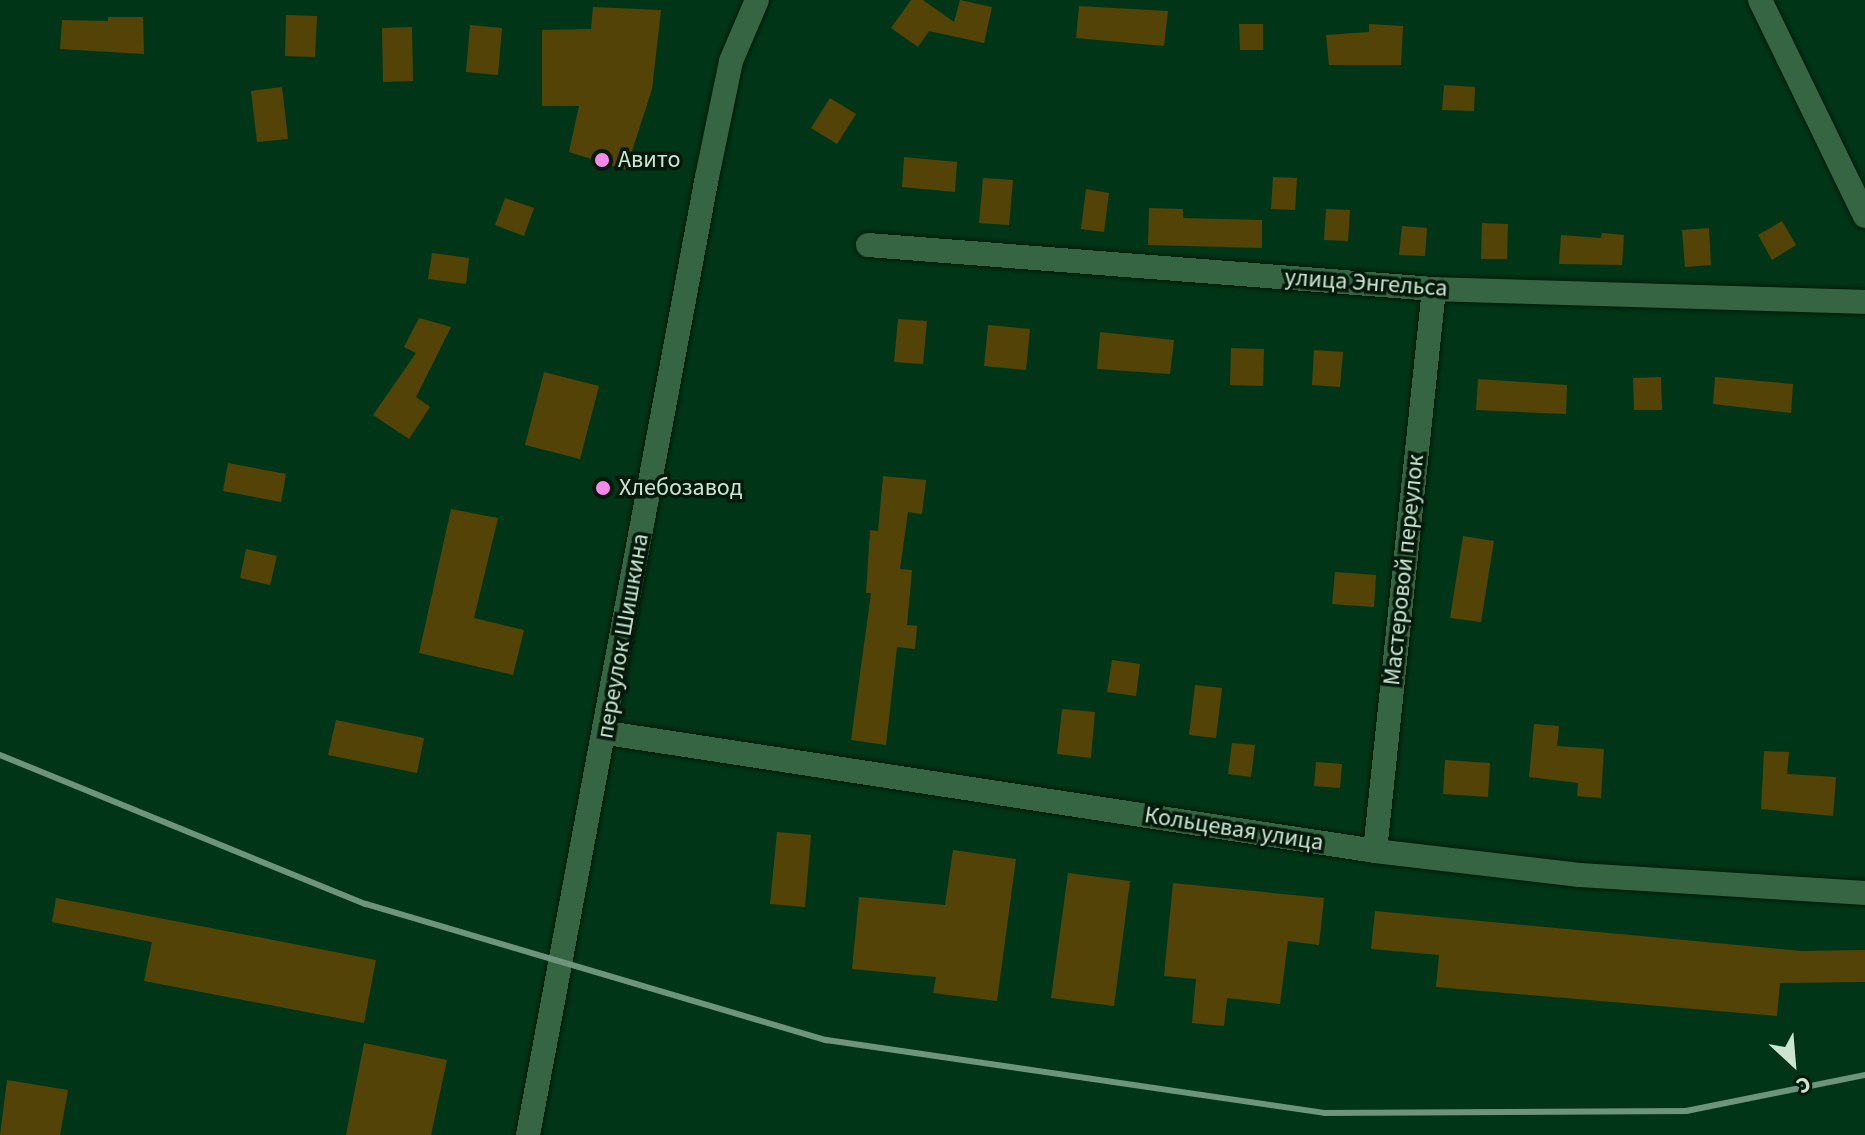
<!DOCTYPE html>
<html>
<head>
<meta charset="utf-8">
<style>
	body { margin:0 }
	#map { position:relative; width:1865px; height:1135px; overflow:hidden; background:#003617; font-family:"Source Sans 3",sans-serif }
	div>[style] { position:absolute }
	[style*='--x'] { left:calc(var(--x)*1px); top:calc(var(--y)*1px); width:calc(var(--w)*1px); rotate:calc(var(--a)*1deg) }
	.building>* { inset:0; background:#544306 }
	.roads { filter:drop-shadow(0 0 2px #021909) drop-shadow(0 0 2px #021909) }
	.street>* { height:24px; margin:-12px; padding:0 12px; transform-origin:12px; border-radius:12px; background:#356543 }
	.secondary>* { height:24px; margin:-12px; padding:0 12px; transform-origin:12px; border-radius:12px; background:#356543 }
	.rail>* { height:6px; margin:-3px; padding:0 3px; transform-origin:3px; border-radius:3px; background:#6e957c }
	.dots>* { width:22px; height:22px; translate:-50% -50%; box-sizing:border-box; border:4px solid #05190b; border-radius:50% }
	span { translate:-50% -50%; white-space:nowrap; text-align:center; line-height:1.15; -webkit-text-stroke:7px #05190b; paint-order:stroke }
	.poi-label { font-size:24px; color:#cbe5d1 }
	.left { translate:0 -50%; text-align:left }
	.street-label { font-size:24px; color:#cbe5d1 }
	.north { position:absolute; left:1753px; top:1023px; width:80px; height:80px; -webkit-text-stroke:6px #05190b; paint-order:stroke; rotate:154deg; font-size:22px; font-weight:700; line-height:32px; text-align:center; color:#cbe5d1 }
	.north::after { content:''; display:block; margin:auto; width:28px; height:36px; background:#cbe5d1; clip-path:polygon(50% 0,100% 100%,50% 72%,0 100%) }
</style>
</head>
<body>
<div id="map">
	<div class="building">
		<i style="clip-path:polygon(911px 0,923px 0,954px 22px,960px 0,992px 7px,984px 43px,929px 31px,918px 47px,891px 28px)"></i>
		<i style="clip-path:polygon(1079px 6px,1168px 11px,1164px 46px,1076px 38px)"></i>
		<i style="clip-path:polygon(593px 7px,661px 10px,652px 89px,626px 170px,569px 152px,579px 106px,542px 106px,542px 30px,591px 29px)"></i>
		<i style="clip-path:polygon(286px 15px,317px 16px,315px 57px,285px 56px)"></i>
		<i style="clip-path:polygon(108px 17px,143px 17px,144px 54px,60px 49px,62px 20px,108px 21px)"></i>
		<i style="clip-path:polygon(1239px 24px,1263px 24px,1263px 50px,1240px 50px)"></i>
		<i style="clip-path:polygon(1369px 24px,1403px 26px,1401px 65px,1329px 65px,1326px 35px,1369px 32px)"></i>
		<i style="clip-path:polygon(470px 25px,502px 28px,498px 75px,466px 72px)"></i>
		<i style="clip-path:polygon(412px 27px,413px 81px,383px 82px,382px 28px)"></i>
		<i style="clip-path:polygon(1444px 85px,1475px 87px,1474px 111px,1442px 110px)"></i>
		<i style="clip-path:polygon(282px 87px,288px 139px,257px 142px,251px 91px)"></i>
		<i style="clip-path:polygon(830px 98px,856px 114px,837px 144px,811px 128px)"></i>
		<i style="clip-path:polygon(904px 157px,957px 162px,955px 192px,902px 187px)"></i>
		<i style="clip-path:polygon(1273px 177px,1297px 178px,1295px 210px,1271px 209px)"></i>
		<i style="clip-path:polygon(983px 178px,1013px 180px,1009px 225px,979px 223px)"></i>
		<i style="clip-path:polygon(1086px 189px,1109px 193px,1104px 232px,1081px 229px)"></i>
		<i style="clip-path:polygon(505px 198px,534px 208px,524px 236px,495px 225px)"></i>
		<i style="clip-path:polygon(1149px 208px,1183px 209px,1183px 218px,1262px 220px,1262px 248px,1148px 245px)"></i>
		<i style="clip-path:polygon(1326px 209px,1350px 210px,1348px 241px,1324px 240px)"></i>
		<i style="clip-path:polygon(1782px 221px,1796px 245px,1772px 260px,1758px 235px)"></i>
		<i style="clip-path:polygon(1482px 223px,1508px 224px,1507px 259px,1481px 259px)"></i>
		<i style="clip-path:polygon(1402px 226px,1427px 228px,1425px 256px,1399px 255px)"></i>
		<i style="clip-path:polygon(1709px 228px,1711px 265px,1685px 267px,1682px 230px)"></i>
		<i style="clip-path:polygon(1602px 233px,1624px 235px,1622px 265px,1559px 264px,1561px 235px,1601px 238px)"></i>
		<i style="clip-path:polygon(432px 253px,469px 258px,466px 284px,428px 279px)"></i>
		<i style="clip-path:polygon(419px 318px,451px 327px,416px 397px,430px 407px,409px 439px,373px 415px,416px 353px,404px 347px)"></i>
		<i style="clip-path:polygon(898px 319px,927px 321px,923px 364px,894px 362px)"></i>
		<i style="clip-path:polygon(988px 325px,1030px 329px,1026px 370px,984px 366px)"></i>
		<i style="clip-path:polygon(1100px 332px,1174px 340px,1170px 374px,1097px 369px)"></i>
		<i style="clip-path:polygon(1231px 348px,1264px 349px,1263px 386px,1230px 385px)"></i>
		<i style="clip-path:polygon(1314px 350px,1343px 352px,1340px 387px,1312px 385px)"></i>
		<i style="clip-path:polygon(544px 372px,599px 386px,580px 459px,525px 445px)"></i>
		<i style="clip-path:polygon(1661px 377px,1662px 410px,1634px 410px,1633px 378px)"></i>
		<i style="clip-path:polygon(1715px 377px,1793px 384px,1791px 413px,1713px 404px)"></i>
		<i style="clip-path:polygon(1478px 379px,1567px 385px,1566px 414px,1476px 410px)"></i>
		<i style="clip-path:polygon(228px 463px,286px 474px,281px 502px,223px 491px)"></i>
		<i style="clip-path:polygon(883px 476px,926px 480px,922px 514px,908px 512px,900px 569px,912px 570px,907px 625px,917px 626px,915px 649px,897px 647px,886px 745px,851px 740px,871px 593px,866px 593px,870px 530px,878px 531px)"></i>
		<i style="clip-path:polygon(451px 509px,498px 518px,474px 618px,524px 630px,513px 675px,419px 653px)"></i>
		<i style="clip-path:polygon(1463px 536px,1494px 541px,1481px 622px,1450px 618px)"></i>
		<i style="clip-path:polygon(246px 549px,277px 556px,270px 585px,240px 578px)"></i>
		<i style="clip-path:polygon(1335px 572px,1376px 575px,1374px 607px,1332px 604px)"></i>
		<i style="clip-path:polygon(1112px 660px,1140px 664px,1136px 696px,1107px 692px)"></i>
		<i style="clip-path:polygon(1195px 685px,1222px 688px,1216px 738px,1189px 735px)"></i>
		<i style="clip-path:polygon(1062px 709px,1095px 712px,1091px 758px,1057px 754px)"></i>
		<i style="clip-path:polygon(336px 720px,424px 738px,417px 773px,328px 755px)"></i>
		<i style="clip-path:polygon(1534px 724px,1559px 726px,1557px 746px,1604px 749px,1601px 798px,1577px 796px,1578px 783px,1529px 777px)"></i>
		<i style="clip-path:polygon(1232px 743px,1255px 745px,1251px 777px,1228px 774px)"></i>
		<i style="clip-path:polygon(1764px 751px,1789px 752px,1787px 774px,1836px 777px,1833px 816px,1761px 809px)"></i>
		<i style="clip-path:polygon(1445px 760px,1490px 763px,1488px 797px,1443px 794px)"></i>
		<i style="clip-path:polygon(1316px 762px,1342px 764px,1340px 788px,1314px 786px)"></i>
		<i style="clip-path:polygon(777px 832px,811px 835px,805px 907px,770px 904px)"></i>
		<i style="clip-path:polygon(953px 850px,1016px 859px,997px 1001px,933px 993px,936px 977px,852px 969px,859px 897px,945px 905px)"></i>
		<i style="clip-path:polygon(1068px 873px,1130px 881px,1114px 1006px,1051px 998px)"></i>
		<i style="clip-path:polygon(1173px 883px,1324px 898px,1319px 945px,1288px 941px,1280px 1004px,1227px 998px,1224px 1026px,1192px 1023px,1196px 979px,1164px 976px)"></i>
		<i style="clip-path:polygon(56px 898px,376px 960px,364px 1023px,144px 981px,152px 942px,52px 922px)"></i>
		<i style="clip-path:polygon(1375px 911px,1801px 951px,1865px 950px,1865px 982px,1780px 983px,1777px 1016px,1436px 987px,1439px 955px,1371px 949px)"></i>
		<i style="clip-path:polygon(364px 1043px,447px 1060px,431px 1135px,346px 1135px)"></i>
		<i style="clip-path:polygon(7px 1080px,68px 1090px,60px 1135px,0 1135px)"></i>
	</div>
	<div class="roads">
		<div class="street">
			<i style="--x:1760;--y:0;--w:240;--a:64.1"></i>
			<i style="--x:868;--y:245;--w:568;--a:4.45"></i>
			<i style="--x:1434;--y:289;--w:431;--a:1.7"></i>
			<i style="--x:607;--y:733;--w:777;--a:8.73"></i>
			<i style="--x:1375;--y:851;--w:206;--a:6.7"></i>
			<i style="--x:1580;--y:875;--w:286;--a:3.6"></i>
			<i style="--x:1375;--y:851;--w:565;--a:-84.01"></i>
		</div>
		<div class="secondary">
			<i style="--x:528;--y:1135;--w:975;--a:-79.42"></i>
			<i style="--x:707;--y:177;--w:118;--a:-78.3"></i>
			<i style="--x:731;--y:61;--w:66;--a:-66.9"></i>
		</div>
	</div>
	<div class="rail">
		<i style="--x:0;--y:755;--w:395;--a:22.2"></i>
		<i style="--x:366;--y:904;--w:480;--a:16.5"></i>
		<i style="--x:826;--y:1040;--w:504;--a:8.32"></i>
		<i style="--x:1325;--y:1113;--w:361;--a:-0.3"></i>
		<i style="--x:1686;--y:1111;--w:183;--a:-11.4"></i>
	</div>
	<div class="dots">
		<i style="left:602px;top:160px;background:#f888ea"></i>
		<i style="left:603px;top:488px;background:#f888ea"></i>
	</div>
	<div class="poi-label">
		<span class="left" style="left:618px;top:160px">Авито</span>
		<span class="left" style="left:619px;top:488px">Хлебозавод</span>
	</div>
	<div class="street-label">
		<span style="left:1366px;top:283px;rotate:4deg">улица Энгельса</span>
		<span style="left:1404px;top:570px;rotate:-84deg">Мастеровой переулок</span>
		<span style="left:623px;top:636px;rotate:-80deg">переулок Шишкина</span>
		<span style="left:1234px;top:829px;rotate:9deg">Кольцевая улица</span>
	</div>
	<div class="north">С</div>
</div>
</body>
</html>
